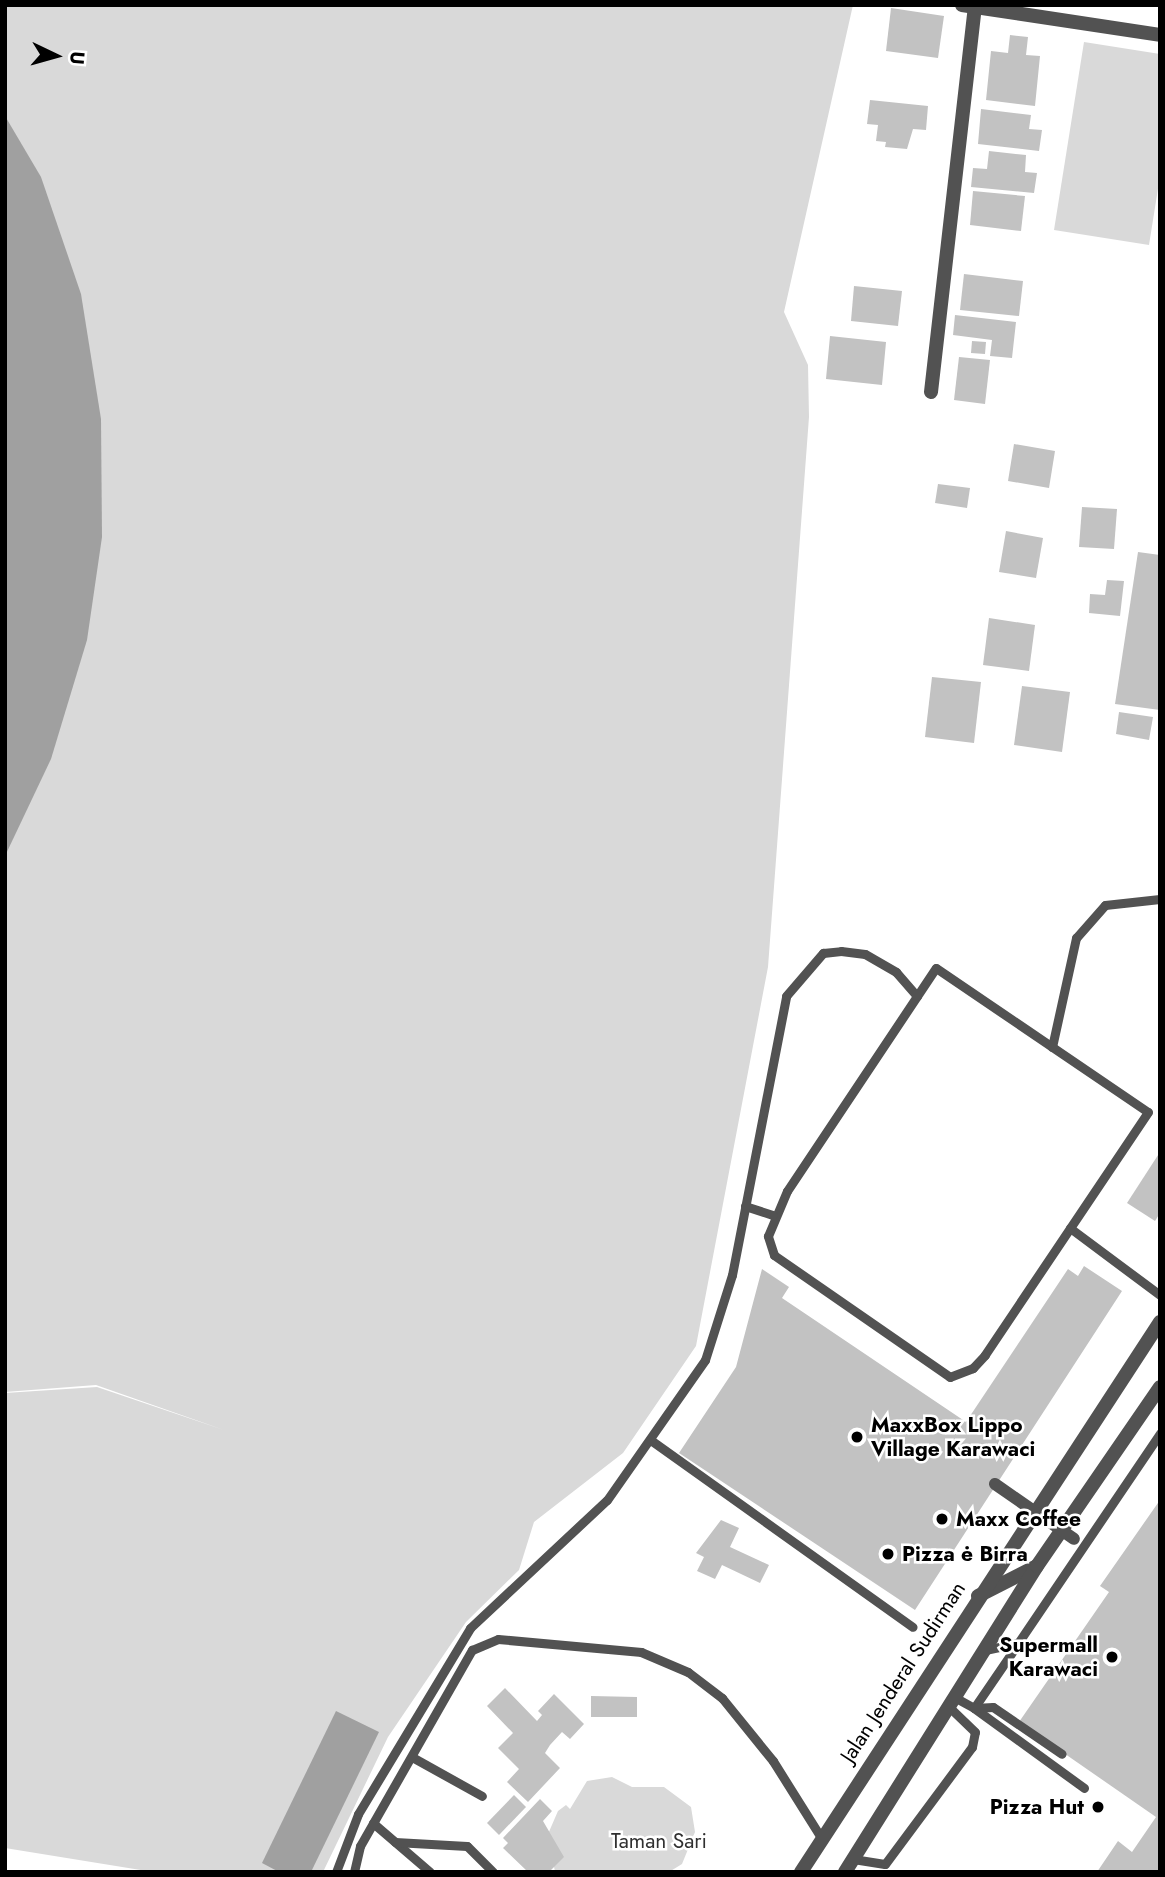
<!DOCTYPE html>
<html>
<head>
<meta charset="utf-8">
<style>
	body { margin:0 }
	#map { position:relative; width:1165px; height:1877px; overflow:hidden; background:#fff; font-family:Jost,sans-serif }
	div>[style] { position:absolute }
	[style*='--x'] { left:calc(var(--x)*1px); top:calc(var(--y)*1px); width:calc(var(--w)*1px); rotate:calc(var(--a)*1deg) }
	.green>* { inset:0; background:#d9d9d9 }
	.water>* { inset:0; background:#a0a0a0 }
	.building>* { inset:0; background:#c2c2c2 }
	.service>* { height:9px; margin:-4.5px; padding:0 4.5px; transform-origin:4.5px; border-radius:4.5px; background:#525252 }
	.minor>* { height:14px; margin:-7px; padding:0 7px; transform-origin:7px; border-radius:7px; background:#525252 }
	.tertiary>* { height:14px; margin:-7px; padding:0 7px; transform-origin:7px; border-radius:7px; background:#525252 }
	.pedestrian-bridge>* { height:12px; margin:-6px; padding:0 6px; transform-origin:6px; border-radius:6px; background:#525252 }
	.dots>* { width:19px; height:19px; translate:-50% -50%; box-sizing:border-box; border:4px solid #fff; border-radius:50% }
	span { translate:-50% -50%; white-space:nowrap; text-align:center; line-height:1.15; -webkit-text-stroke:5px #fff; paint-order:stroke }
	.poi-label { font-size:21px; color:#000; font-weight:700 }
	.left { translate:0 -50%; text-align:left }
	.right { translate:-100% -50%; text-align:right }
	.street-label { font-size:21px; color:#000 }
	.park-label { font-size:21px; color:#303030 }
	.frame { position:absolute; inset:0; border:7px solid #000; pointer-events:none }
	.north { position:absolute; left:21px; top:21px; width:70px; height:70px; -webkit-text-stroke:5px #fff; paint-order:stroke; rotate:95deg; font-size:19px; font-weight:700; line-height:28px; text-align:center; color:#000 }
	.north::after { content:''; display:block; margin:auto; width:24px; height:32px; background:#000; clip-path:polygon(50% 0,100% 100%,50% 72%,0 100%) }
</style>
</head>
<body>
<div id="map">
	<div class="green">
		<i style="clip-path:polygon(5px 5px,853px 5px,784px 312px,808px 365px,809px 417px,768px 967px,696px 1346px,623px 1453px,534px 1522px,519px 1570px,466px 1622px,388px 1737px,323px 1872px,153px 1872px,5px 1848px,5px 1393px,97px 1387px,224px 1430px,96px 1385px,5px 1392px)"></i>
		<i style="clip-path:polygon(1084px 42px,1160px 54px,1160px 176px,1149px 245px,1054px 230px)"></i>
		<i style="clip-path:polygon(612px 1777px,632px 1787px,664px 1787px,691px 1807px,695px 1832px,682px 1864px,669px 1872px,555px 1872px,548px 1834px,558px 1811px,566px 1805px,570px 1809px,587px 1781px)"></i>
	</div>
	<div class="water">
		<i style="clip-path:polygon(5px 116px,41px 177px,81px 294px,101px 419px,102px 537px,87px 640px,51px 759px,5px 856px)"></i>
		<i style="clip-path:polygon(336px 1711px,379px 1732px,311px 1872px,279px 1872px,262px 1863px)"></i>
	</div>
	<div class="building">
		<i style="clip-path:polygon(891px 8px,944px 16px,938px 58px,886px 51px)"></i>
		<i style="clip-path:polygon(1010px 35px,1028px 37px,1026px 55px,1040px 56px,1035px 106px,986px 100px,991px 51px,1008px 53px)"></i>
		<i style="clip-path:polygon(870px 100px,928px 106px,926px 130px,913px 129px,907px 149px,885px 147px,886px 142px,876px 141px,878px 125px,867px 124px)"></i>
		<i style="clip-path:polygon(981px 109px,1031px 115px,1029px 129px,1042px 130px,1039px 151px,978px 144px)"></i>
		<i style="clip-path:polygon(989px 151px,1026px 155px,1025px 172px,1037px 173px,1034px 193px,971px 187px,973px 168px,987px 169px)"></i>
		<i style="clip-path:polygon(973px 191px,1025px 196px,1021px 231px,970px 225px)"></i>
		<i style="clip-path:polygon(964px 274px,1023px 281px,1019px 316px,960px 310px)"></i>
		<i style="clip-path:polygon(854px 286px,902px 291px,898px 326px,851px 321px)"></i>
		<i style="clip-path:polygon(955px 315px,1016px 322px,1012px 358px,990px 356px,992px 340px,953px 335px)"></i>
		<i style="clip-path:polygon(830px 336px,886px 342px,882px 385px,826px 379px)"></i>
		<i style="clip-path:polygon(972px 341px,986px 342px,985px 354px,971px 353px)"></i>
		<i style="clip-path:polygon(959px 357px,990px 360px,985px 404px,954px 400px)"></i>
		<i style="clip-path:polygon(1014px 444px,1055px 451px,1049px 488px,1008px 481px)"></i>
		<i style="clip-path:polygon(938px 484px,970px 488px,967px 508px,935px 503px)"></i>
		<i style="clip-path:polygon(1082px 507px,1117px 509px,1114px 549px,1079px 547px)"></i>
		<i style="clip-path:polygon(1006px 531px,1043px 538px,1036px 578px,999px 572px)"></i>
		<i style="clip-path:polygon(1138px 552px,1160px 555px,1160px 710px,1115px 704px)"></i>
		<i style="clip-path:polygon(1107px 580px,1124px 581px,1120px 616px,1089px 613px,1090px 594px,1105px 595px)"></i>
		<i style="clip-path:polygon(989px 618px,1035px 625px,1029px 671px,983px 665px)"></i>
		<i style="clip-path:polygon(932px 677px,981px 682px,974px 743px,925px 737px)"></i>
		<i style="clip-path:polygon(1022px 686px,1070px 692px,1062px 752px,1014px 745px)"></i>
		<i style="clip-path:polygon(1119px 712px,1153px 717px,1149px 740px,1116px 734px)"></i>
		<i style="clip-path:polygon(1160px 1152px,1160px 1213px,1155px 1221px,1127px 1203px)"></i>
		<i style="clip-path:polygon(1084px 1266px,1122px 1291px,915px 1610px,679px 1453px,736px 1367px,762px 1269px,789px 1287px,782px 1298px,966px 1422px,1068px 1269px,1078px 1276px)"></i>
		<i style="clip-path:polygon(1160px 1500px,1160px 1872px,1097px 1872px,1118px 1841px,1132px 1852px,1156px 1817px,1019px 1722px,1109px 1592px,1100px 1586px)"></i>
		<i style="clip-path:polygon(721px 1520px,739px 1528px,730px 1547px,769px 1565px,760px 1583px,722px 1565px,715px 1579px,697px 1571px,704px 1557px,696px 1553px)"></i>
		<i style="clip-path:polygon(505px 1688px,537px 1721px,542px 1715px,538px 1711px,554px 1694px,584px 1724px,570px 1739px,562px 1732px,550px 1745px,545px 1753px,560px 1768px,528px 1802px,507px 1782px,519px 1769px,498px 1748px,513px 1733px,487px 1706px)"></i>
		<i style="clip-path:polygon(591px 1696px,637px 1697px,637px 1717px,591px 1717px)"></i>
		<i style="clip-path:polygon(514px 1795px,526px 1807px,499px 1835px,487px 1823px)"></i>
		<i style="clip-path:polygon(540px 1799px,552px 1811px,543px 1821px,564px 1857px,549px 1872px,528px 1872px,503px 1848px,508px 1843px,503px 1838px)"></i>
	</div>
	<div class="service">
		<i style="--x:936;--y:968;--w:256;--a:34.2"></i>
		<i style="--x:1148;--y:1112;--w:293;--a:123.9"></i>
		<i style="--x:985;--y:1355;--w:18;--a:133"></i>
		<i style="--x:973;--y:1368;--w:25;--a:159"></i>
		<i style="--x:950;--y:1377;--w:214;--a:-145.3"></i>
		<i style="--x:774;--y:1255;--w:20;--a:-108"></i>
		<i style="--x:768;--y:1236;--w:49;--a:-67.1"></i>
		<i style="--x:787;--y:1191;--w:268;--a:-56.3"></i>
		<i style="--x:1052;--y:1047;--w:112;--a:-77.6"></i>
		<i style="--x:1076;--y:938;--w:44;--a:-48.7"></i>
		<i style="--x:1105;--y:905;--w:55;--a:-6.2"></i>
		<i style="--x:745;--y:1206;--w:29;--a:18"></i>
		<i style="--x:1070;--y:1228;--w:112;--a:36.7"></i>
		<i style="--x:652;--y:1441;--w:320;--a:35.5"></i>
		<i style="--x:1017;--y:1645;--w:76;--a:124.3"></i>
		<i style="--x:974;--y:1708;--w:136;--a:36"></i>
		<i style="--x:985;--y:1650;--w:34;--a:-12"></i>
		<i style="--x:1018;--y:1643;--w:254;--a:-55.9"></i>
		<i style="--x:956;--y:1698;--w:21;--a:29"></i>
		<i style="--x:974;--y:1708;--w:19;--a:-3"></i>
		<i style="--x:993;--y:1707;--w:83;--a:34.3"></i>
		<i style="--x:412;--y:1757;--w:80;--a:29.1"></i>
		<i style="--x:373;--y:1823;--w:75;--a:40.7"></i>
		<i style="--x:395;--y:1842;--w:72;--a:3.2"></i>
		<i style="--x:467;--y:1846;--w:37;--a:45"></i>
		<i style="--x:853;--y:1859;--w:32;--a:9"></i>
		<i style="--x:885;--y:1864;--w:146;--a:-53.4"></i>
		<i style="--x:972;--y:1747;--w:15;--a:-79"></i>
		<i style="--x:975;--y:1732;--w:36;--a:-136"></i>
		<i style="--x:336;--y:1872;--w:62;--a:-69.2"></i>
		<i style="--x:358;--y:1814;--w:217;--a:-58.9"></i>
		<i style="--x:470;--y:1628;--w:187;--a:-43.1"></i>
		<i style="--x:607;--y:1500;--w:171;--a:-55"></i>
		<i style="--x:705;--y:1360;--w:89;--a:-72.4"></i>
		<i style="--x:732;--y:1275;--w:284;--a:-79"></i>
		<i style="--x:786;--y:996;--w:57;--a:-49.3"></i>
		<i style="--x:823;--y:953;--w:18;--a:-6"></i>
		<i style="--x:841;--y:951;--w:24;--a:7"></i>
		<i style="--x:865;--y:954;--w:36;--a:30"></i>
		<i style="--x:896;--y:972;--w:32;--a:49"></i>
		<i style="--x:354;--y:1872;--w:27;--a:-77"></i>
		<i style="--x:360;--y:1846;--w:226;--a:-60.3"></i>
		<i style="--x:472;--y:1650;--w:28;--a:-23"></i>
		<i style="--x:498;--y:1639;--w:144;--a:5.2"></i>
		<i style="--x:641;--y:1652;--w:51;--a:23.1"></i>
		<i style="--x:688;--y:1672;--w:43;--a:37.4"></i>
		<i style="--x:722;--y:1698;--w:81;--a:51"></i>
		<i style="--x:773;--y:1761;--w:89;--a:57.9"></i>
	</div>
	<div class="minor">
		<i style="--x:962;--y:5;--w:200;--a:8.6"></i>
		<i style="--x:931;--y:392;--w:387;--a:-83.5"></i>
	</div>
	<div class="tertiary">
		<i style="--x:978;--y:1596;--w:64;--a:-27"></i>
		<i style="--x:801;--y:1872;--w:657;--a:-56.87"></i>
		<i style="--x:845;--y:1872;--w:361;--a:-57.9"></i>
		<i style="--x:1037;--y:1566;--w:217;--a:-55.5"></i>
	</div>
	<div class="pedestrian-bridge">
		<i style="--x:995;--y:1484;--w:96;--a:34.8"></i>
	</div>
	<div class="dots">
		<i style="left:857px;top:1437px;background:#000"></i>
		<i style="left:942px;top:1519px;background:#000"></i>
		<i style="left:888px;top:1554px;background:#000"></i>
		<i style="left:1112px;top:1657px;background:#000"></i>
		<i style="left:1098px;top:1807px;background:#000"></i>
	</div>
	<div class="poi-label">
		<span class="left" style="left:871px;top:1437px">MaxxBox Lippo<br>Village Karawaci</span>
		<span class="left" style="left:956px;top:1519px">Maxx Coffee</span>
		<span class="left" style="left:902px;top:1554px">Pizza ė Birra</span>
		<span class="right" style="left:1098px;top:1657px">Supermall<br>Karawaci</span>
		<span class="right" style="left:1084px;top:1807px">Pizza Hut</span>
	</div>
	<div class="street-label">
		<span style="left:903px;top:1672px;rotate:-57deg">Jalan Jenderal Sudirman</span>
	</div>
	<div class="park-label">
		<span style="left:659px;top:1841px">Taman Sari</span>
	</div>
	<div class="frame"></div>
	<div class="north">U</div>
</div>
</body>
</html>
